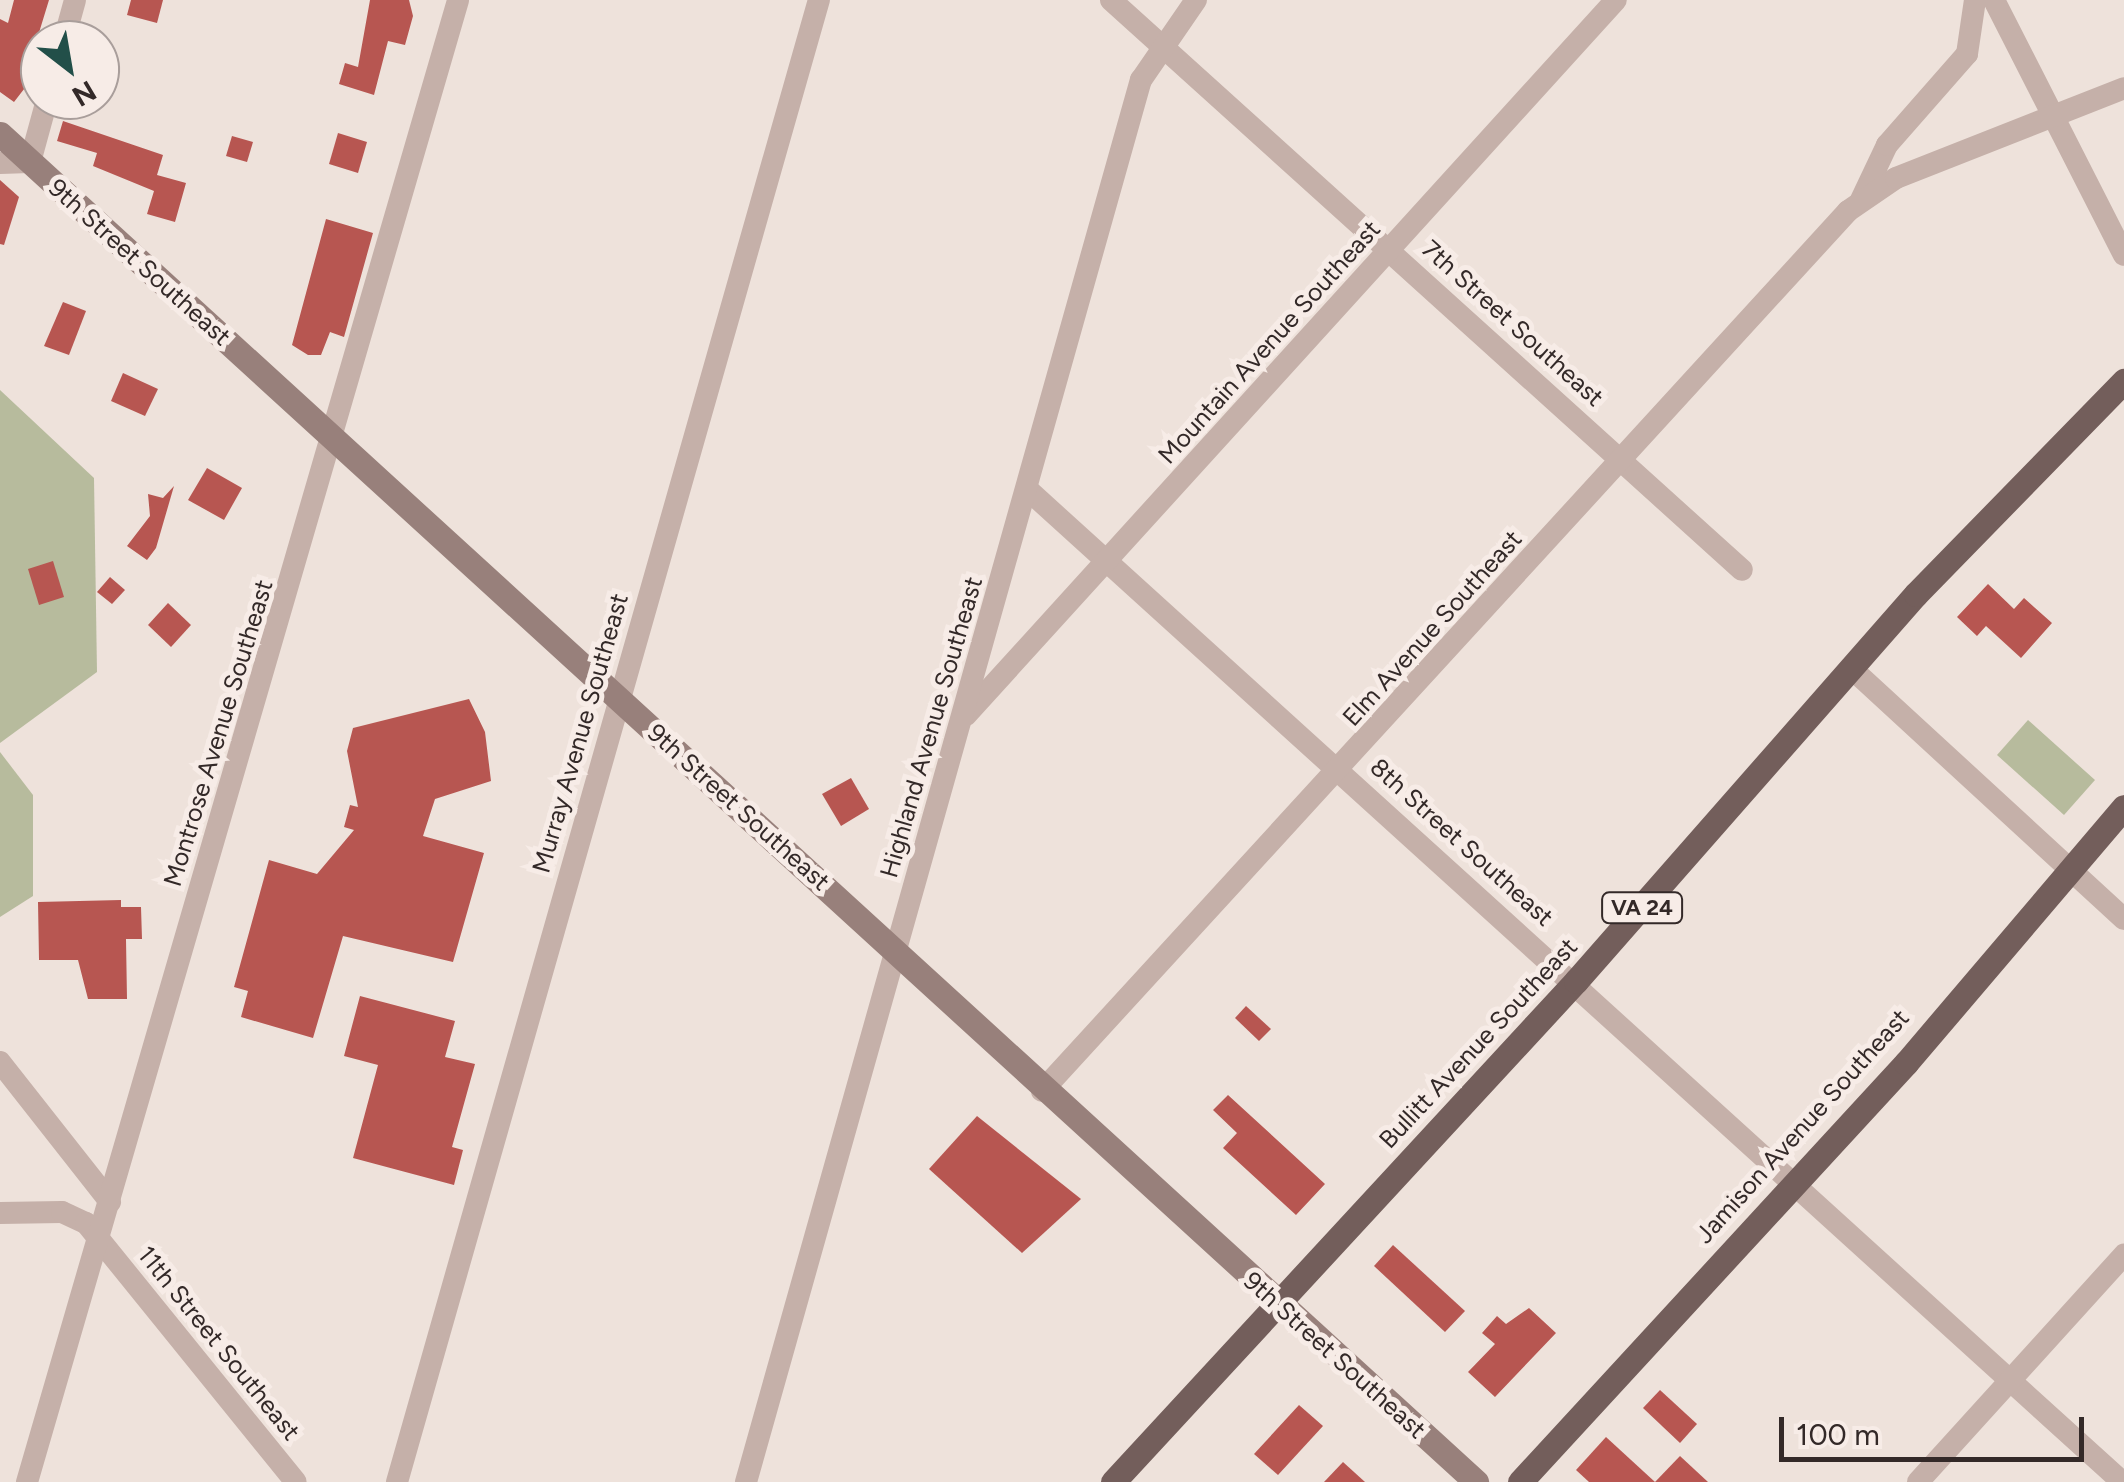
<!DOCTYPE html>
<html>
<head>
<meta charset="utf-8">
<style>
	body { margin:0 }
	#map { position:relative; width:2124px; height:1482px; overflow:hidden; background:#eee2db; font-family:Figtree,sans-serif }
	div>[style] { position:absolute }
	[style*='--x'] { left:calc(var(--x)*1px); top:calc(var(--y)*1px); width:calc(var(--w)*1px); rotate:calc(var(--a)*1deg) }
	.green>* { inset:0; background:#b7bb9d }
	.building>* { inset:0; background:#b75651 }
	.street>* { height:22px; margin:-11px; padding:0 11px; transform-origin:11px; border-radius:11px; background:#c5b0a9 }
	.secondary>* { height:25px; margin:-12.5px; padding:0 12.5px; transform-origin:12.5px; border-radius:12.5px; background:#98807b }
	.primary>* { height:25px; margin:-12.5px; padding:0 12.5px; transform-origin:12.5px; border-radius:12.5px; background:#735e5b }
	span { translate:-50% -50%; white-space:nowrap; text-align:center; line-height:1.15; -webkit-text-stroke:10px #f7ece7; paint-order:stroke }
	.shield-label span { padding:2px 8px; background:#f7ece7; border:2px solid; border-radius:8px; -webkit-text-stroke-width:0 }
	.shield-label { font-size:22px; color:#332928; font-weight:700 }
	.street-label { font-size:25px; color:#332928 }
	.north { position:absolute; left:20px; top:20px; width:100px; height:100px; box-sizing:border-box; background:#f7ece7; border:2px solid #a99e9b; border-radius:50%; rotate:149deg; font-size:28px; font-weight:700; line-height:40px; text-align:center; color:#332928 }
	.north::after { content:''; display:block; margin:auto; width:35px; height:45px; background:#224f49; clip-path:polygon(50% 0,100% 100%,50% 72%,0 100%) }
	.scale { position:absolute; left:1779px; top:1417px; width:305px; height:45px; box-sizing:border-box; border:5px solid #332928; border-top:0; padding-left:12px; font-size:30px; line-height:35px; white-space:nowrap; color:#332928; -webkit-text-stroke:8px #f7ece7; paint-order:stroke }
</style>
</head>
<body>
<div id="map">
	<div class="green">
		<i style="clip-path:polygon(0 390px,94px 478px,97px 672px,0 743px)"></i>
		<i style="clip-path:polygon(2028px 720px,2095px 780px,2064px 815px,1997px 755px)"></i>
		<i style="clip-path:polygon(0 752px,33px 795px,33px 896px,0 917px)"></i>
	</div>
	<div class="building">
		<i style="clip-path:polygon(14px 0,49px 0,34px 49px,38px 71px,14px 102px,0 92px,0 19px,8px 23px)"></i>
		<i style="clip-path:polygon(131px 0,163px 0,157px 23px,127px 15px)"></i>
		<i style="clip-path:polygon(370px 0,409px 0,413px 16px,405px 45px,388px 41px,374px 95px,339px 84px,345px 63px,358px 67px)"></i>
		<i style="clip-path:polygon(63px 121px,163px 155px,157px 175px,186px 183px,175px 222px,147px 214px,154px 191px,93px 166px,97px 153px,57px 141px)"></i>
		<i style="clip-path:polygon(338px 133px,367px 142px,358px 173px,329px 164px)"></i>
		<i style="clip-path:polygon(232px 136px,253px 142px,247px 162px,226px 156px)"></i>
		<i style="clip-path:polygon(0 180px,19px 197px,4px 245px,0 244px)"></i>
		<i style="clip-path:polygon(326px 219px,373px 233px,344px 337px,330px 332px,321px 355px,308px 355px,292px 345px)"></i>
		<i style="clip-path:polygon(63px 302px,86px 311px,69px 355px,44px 346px)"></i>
		<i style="clip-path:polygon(123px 373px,158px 389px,145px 416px,111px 401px)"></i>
		<i style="clip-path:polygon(207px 468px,242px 488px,224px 520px,188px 500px)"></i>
		<i style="clip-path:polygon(174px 486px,156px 548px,147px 560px,127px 546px,150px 516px,148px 494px,163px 498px)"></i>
		<i style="clip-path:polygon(53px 561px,64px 597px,39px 605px,28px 569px)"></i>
		<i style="clip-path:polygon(110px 577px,125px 590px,112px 604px,97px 592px)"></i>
		<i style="clip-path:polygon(1988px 584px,2014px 609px,2024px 598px,2052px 623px,2021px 658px,1986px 626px,1977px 636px,1957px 617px)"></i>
		<i style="clip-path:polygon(168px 603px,191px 625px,171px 647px,148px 625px)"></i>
		<i style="clip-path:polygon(469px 699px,485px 732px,491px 781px,435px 799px,423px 836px,484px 853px,453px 962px,343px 936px,313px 1038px,241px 1017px,248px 991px,234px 987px,269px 860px,317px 874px,354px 830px,344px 827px,350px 805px,358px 807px,347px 751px,353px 728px)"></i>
		<i style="clip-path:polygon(851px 778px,869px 809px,841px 826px,822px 794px)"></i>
		<i style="clip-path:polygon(121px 900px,121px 907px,141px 907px,142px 939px,126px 939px,127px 999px,88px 999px,78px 960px,39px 960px,38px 902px)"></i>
		<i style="clip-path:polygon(360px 996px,455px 1021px,445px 1057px,475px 1064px,452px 1147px,463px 1150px,454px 1185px,353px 1158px,378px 1065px,344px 1056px)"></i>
		<i style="clip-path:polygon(1246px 1006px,1271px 1029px,1259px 1041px,1235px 1018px)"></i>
		<i style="clip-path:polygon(1228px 1095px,1325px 1184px,1296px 1215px,1223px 1148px,1237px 1133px,1213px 1110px)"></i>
		<i style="clip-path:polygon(977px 1116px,1081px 1199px,1022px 1253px,929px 1169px)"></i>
		<i style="clip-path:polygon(1393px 1245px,1465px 1311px,1445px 1332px,1374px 1266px)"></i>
		<i style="clip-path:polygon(1529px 1308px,1556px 1333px,1495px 1397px,1468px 1372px,1495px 1344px,1482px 1333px,1497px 1316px,1506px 1324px)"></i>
		<i style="clip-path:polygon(1660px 1390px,1697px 1424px,1680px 1443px,1643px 1408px)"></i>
		<i style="clip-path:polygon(1299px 1405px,1323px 1426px,1278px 1475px,1254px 1454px)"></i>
		<i style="clip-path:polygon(1606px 1437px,1655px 1482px,1589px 1482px,1576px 1470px)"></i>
		<i style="clip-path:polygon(1680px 1456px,1708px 1482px,1655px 1482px)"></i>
		<i style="clip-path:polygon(1343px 1462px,1365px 1482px,1324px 1482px)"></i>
	</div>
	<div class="street">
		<i style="--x:1111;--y:0;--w:850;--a:42.09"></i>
		<i style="--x:1994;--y:0;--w:286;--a:63"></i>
		<i style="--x:64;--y:40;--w:41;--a:-74.6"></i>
		<i style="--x:0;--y:163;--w:30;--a:-2"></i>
		<i style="--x:30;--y:162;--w:64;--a:-74.7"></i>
		<i style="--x:1861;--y:200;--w:61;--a:-64.7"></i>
		<i style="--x:1887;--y:145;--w:121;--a:-48.7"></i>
		<i style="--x:1967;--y:54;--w:55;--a:-81.6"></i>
		<i style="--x:1027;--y:489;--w:1478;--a:42.2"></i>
		<i style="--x:1851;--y:668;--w:371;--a:42.6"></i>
		<i style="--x:966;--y:715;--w:966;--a:-47.73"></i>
		<i style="--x:0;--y:1062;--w:178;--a:51.8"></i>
		<i style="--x:1042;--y:1091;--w:1193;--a:-47.51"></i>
		<i style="--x:1848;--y:211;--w:58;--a:-34.5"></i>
		<i style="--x:1896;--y:178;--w:245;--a:-21.5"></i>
		<i style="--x:0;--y:1213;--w:62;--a:-0.9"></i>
		<i style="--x:62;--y:1212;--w:26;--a:25"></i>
		<i style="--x:86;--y:1223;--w:333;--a:51"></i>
		<i style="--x:27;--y:1482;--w:1543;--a:-73.78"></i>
		<i style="--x:397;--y:1482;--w:1541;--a:-74.11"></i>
		<i style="--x:746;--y:1482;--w:1457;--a:-74.27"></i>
		<i style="--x:1141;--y:80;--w:97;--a:-55.5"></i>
		<i style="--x:1918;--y:1482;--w:307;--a:-47.8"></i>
	</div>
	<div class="secondary">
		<i style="--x:0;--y:134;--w:1999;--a:42.4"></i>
	</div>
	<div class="primary">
		<i style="--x:1113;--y:1482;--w:682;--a:-47.26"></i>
		<i style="--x:1576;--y:981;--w:515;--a:-48.7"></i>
		<i style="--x:1916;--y:594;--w:298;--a:-45.7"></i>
		<i style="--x:1520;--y:1482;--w:570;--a:-47.35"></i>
		<i style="--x:1906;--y:1063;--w:336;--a:-49.6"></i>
	</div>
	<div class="shield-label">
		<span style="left:1642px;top:908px">VA 24</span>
	</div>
	<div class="street-label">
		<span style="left:140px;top:262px;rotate:42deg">9th Street Southeast</span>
		<span style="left:1513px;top:323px;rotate:42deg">7th Street Southeast</span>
		<span style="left:1269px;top:342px;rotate:-48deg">Mountain Avenue Southeast</span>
		<span style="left:1432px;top:628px;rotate:-48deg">Elm Avenue Southeast</span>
		<span style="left:931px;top:727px;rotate:-74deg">Highland Avenue Southeast</span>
		<span style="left:218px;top:733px;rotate:-73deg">Montrose Avenue Southeast</span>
		<span style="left:580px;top:733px;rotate:-74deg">Murray Avenue Southeast</span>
		<span style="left:739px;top:807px;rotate:42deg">9th Street Southeast</span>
		<span style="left:1462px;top:842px;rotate:42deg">8th Street Southeast</span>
		<span style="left:1478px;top:1043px;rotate:-47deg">Bullitt Avenue Southeast</span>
		<span style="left:1802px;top:1126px;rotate:-48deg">Jamison Avenue Southeast</span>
		<span style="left:219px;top:1343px;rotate:51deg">11th Street Southeast</span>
		<span style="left:1335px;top:1355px;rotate:42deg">9th Street Southeast</span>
	</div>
	<div class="north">N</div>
	<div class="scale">100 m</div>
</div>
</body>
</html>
